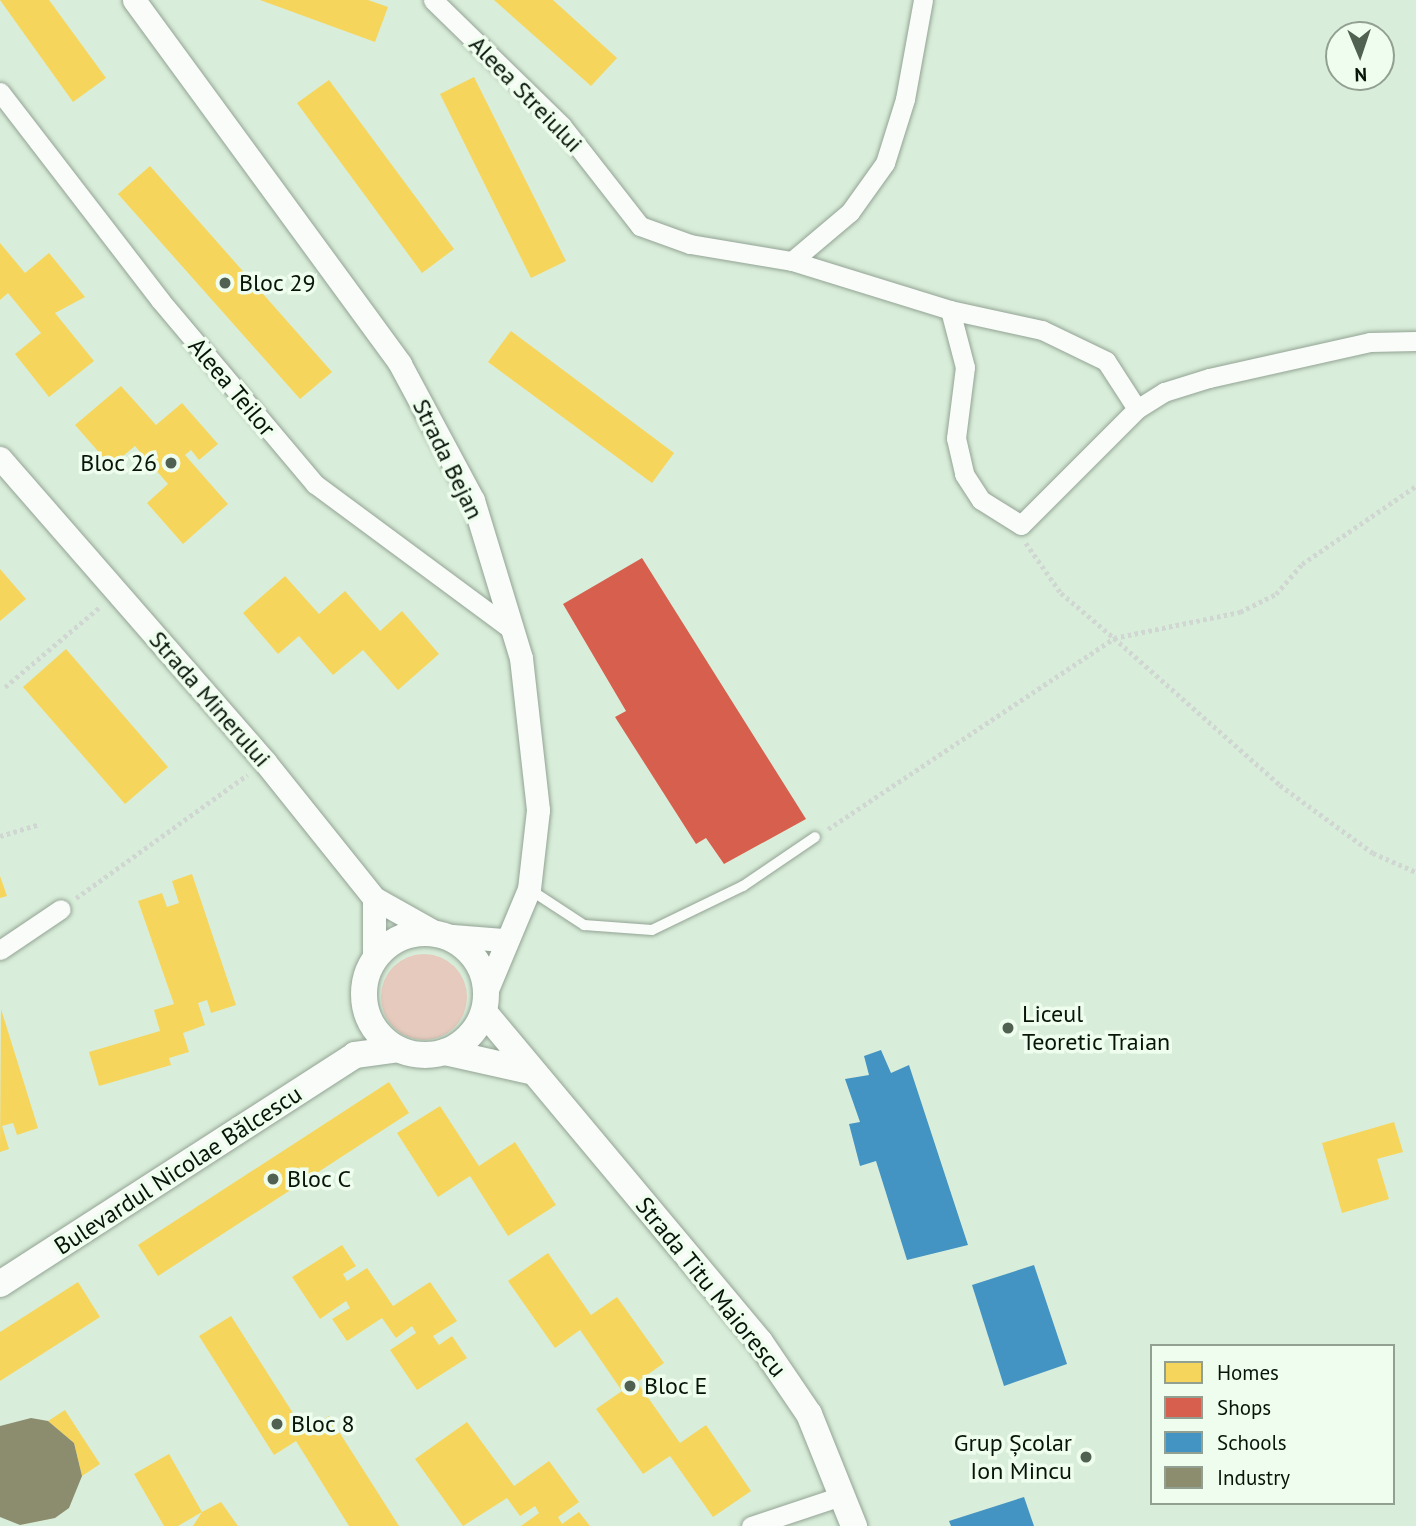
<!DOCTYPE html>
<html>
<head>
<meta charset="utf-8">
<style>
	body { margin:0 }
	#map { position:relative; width:1416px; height:1526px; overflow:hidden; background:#d9eeda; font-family:"PT Sans",sans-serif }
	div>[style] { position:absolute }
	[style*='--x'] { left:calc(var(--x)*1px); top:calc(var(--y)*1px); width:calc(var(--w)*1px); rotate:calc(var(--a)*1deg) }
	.green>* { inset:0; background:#e6cabd }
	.round { border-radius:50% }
	.homes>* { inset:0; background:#f6d55c }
	.shops>* { inset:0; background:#d6604d }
	.schools>* { inset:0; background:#4393c3 }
	.industry>* { inset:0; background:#8c8c6e }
	.path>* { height:4.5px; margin-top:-2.25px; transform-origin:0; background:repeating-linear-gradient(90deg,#d0d6d1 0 3.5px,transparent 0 7px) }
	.roads { filter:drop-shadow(0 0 2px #93a394) drop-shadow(0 0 2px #93a394) }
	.service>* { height:10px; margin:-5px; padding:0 5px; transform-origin:5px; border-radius:5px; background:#f9fcf9 }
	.minor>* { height:19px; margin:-9.5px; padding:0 9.5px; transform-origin:9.5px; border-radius:9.5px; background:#f9fcf9 }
	.tertiary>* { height:23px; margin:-11.5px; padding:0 11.5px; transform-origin:11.5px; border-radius:11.5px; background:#f9fcf9 }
	.secondary>* { height:26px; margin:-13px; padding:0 13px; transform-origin:13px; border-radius:13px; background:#f9fcf9 }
	.secondary>.ring { margin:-13px; padding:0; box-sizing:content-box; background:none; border:26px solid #f9fcf9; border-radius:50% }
	.dots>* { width:19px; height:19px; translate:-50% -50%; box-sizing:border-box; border:4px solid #eefdee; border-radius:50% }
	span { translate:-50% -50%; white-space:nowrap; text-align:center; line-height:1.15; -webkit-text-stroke:7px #eefdee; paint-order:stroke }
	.street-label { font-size:24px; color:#071508 }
	.poi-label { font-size:24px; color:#071508 }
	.left { translate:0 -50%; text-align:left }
	.right { translate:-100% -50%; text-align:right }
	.legend { position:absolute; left:1150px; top:1344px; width:245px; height:161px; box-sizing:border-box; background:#eefdee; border:2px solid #92a092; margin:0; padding:9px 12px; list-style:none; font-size:21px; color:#071508 }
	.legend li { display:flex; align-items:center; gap:14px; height:35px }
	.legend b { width:35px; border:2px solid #92a092 }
	.north { position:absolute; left:1325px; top:21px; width:70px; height:70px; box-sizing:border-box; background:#eefdee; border:2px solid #92a092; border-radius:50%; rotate:178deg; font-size:19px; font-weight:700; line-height:28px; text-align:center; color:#071508 }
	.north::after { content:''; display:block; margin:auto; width:24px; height:32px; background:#506152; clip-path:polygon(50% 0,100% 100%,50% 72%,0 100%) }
</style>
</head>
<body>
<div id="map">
	<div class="green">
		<i class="round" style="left:381px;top:954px;width:86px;height:86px"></i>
	</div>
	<div class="homes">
		<i style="clip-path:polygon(0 0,49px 0,106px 78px,73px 102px)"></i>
		<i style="clip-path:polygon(260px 0,368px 0,388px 7px,375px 42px)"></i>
		<i style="clip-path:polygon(494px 0,553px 0,617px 58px,591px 86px)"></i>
		<i style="clip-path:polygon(474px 77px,566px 261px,531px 278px,440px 94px)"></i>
		<i style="clip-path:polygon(329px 80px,454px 249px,422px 273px,297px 103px)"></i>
		<i style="clip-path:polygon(150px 166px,332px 372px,300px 399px,118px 194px)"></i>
		<i style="clip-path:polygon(0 243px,25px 273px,49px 253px,85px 297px,55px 313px,94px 361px,49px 397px,15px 354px,41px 333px,8px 293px,0 300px)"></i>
		<i style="clip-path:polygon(511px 331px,674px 453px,652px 483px,488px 362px)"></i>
		<i style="clip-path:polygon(121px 386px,156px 425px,182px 403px,218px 444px,199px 460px,191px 450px,185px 455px,228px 504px,183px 544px,147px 503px,168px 484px,135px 446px,111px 466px,75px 425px)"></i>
		<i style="clip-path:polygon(0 569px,26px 599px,0 621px)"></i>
		<i style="clip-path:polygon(285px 576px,319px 614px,345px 591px,380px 631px,402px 611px,439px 654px,398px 690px,363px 650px,333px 675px,299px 636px,278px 654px,243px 613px)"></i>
		<i style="clip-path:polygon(66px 649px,168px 767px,125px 804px,23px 687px)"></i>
		<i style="clip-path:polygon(192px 874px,236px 1005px,211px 1013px,207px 1000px,198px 1003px,205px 1025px,183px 1033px,189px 1052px,169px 1058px,171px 1065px,99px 1086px,89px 1052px,160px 1031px,154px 1010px,174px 1004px,138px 901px,162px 893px,167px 907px,179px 903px,172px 881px)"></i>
		<i style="clip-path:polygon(0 876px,7px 896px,0 898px)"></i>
		<i style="clip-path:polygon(1px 1009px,38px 1128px,17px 1135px,13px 1123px,2px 1126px,9px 1149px,0 1152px)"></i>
		<i style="clip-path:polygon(389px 1082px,409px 1113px,158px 1276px,138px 1245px)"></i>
		<i style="clip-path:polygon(440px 1106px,479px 1166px,515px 1142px,556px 1205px,508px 1236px,470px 1176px,438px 1197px,397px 1133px)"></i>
		<i style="clip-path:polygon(1394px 1122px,1403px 1152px,1377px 1159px,1389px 1199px,1342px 1213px,1322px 1143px)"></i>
		<i style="clip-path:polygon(342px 1245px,356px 1266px,343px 1274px,347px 1281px,367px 1268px,393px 1306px,430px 1282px,457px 1321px,433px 1336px,439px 1345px,452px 1336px,467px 1358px,417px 1390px,390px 1350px,416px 1333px,412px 1326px,396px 1338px,382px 1318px,347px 1341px,332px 1319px,350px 1308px,346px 1301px,320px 1319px,292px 1277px)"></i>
		<i style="clip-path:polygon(548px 1253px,591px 1315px,617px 1297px,664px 1363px,637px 1382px,680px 1443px,706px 1425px,751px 1491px,713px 1517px,670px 1456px,643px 1474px,596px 1409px,622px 1391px,580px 1330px,555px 1348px,508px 1281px)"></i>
		<i style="clip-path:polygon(78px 1282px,100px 1317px,0 1381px,0 1332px)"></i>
		<i style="clip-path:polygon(231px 1316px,305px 1432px,329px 1416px,399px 1526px,349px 1526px,296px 1441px,274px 1455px,199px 1336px)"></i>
		<i style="clip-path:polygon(65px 1410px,100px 1464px,82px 1476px,74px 1443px,48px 1421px)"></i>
		<i style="clip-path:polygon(467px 1422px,514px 1486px,549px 1461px,579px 1502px,558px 1517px,562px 1524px,579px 1512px,590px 1526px,521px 1526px,539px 1513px,535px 1506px,520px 1516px,507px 1498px,463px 1526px,415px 1459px)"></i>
		<i style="clip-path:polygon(169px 1454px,202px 1512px,221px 1502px,238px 1526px,193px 1526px,202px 1512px,178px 1526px,164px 1526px,134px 1474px)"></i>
	</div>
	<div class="shops">
		<i style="clip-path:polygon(642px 558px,806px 819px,724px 864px,706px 838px,696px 844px,615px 717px,626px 711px,563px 604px)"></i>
	</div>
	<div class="schools">
		<i style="clip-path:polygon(881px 1050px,891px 1073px,909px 1065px,968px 1245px,907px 1260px,876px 1161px,860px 1166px,849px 1124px,860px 1122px,845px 1079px,869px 1075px,864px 1056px)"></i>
		<i style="clip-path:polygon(1034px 1265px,1067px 1364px,1004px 1386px,972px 1285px)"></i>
		<i style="clip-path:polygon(1024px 1497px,1034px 1526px,951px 1526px,949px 1521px)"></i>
	</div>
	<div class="industry">
		<i style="clip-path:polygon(31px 1418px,48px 1421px,74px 1443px,82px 1476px,69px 1508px,55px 1518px,20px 1525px,0 1517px,0 1426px)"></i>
	</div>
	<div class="path">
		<i style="--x:1026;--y:543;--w:61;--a:55"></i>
		<i style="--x:1061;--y:593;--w:70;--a:40.3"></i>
		<i style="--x:1114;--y:638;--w:129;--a:-11.7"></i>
		<i style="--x:1240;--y:612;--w:40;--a:-26.6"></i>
		<i style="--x:1276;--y:594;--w:40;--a:-49"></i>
		<i style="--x:1302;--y:564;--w:138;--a:-34.4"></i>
		<i style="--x:5;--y:687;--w:126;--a:-40.2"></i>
		<i style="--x:828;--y:829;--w:344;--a:-33.7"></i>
		<i style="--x:1114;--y:638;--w:222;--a:41.5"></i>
		<i style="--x:1280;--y:785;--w:115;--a:36.2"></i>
		<i style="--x:1373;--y:853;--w:47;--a:23.8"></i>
		<i style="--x:0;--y:836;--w:42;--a:-16.7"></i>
		<i style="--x:76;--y:898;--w:211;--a:-35.7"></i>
	</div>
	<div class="roads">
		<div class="service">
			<i style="--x:529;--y:889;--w:66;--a:33.2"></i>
			<i style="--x:584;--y:925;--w:68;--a:4.2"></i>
			<i style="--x:652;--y:930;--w:101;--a:-25.8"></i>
			<i style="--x:743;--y:886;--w:87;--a:-34.2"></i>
		</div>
		<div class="minor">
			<i style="--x:433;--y:0;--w:180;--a:44.3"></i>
			<i style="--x:562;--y:126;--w:127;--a:52"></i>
			<i style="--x:640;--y:226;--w:53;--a:19.8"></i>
			<i style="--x:690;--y:244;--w:103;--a:9.5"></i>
			<i style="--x:792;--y:261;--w:165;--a:17.2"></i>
			<i style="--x:950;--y:310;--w:94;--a:12.3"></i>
			<i style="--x:1042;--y:330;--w:71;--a:25.8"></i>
			<i style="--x:1106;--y:361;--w:57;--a:57.1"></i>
			<i style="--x:1137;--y:409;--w:32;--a:-32"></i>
			<i style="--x:1164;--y:392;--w:47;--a:-17.3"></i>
			<i style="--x:1209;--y:378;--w:165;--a:-12.6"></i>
			<i style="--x:1370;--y:342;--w:46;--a:-1.2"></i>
			<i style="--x:0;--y:92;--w:262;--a:52.4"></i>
			<i style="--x:160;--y:300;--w:241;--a:49.9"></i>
			<i style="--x:315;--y:484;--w:247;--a:36.5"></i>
			<i style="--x:792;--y:261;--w:76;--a:-40.2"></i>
			<i style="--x:850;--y:212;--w:60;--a:-54.5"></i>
			<i style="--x:885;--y:163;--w:67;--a:-72.6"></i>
			<i style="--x:905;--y:99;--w:101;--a:-79.7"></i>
			<i style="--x:950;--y:310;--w:59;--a:75.3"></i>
			<i style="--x:965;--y:367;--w:72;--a:97.2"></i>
			<i style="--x:956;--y:438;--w:37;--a:77"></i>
			<i style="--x:964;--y:474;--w:31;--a:57"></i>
			<i style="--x:981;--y:500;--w:47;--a:32"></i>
			<i style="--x:1021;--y:525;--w:164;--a:-45"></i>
			<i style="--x:0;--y:950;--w:73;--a:-33.9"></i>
			<i style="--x:751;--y:1526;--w:98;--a:-18.4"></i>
		</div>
		<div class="tertiary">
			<i style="--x:134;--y:0;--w:451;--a:53.8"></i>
			<i style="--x:400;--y:364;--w:154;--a:61.8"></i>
			<i style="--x:473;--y:500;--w:165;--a:73.1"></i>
			<i style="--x:521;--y:658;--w:153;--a:83.6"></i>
			<i style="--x:538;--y:810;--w:80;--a:96.5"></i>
			<i style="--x:529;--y:889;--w:112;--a:112.7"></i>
			<i style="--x:0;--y:458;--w:403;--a:48.9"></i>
			<i style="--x:265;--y:762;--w:174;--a:51.3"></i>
			<i style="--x:374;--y:898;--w:62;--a:90"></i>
			<i style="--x:374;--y:898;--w:76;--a:29.3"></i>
			<i style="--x:440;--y:935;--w:63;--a:4.5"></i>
		</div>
		<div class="secondary">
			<i class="ring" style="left:364px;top:933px;width:96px;height:96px"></i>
			<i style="--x:484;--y:1012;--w:430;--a:50.1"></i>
			<i style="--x:760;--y:1342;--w:87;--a:55.8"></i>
			<i style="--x:809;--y:1414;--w:121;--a:68.1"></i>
			<i style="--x:445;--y:1052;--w:86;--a:12.7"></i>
			<i style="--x:0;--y:1284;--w:422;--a:-32.8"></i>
			<i style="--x:355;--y:1055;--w:44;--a:-7.8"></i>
		</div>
	</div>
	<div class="dots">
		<i style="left:225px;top:283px;background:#506152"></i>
		<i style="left:171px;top:463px;background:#506152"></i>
		<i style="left:1008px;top:1028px;background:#506152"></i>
		<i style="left:273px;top:1179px;background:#506152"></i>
		<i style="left:630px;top:1386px;background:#506152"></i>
		<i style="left:277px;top:1424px;background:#506152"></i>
		<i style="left:1086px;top:1457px;background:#506152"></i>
	</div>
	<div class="street-label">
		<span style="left:526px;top:94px;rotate:46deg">Aleea Streiului</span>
		<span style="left:232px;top:387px;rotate:50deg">Aleea Teilor</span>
		<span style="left:448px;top:459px;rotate:64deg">Strada Bejan</span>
		<span style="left:210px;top:699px;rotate:49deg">Strada Minerului</span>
		<span style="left:178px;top:1170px;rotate:-33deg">Bulevardul Nicolae Bălcescu</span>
		<span style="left:711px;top:1287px;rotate:51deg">Strada Titu Maiorescu</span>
	</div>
	<div class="poi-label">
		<span class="left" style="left:239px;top:283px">Bloc 29</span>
		<span class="right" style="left:157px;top:463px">Bloc 26</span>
		<span class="left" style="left:1022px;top:1028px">Liceul<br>Teoretic Traian</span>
		<span class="left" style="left:287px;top:1179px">Bloc C</span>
		<span class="left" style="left:644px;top:1386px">Bloc E</span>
		<span class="left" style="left:291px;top:1424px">Bloc 8</span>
		<span class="right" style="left:1072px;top:1457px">Grup Școlar<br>Ion Mincu</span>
	</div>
	<ul class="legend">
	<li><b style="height:19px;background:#f6d55c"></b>Homes</li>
	<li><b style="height:19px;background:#d6604d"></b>Shops</li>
	<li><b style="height:19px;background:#4393c3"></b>Schools</li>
	<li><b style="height:19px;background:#8c8c6e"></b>Industry</li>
	</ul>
	<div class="north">N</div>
</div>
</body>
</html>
